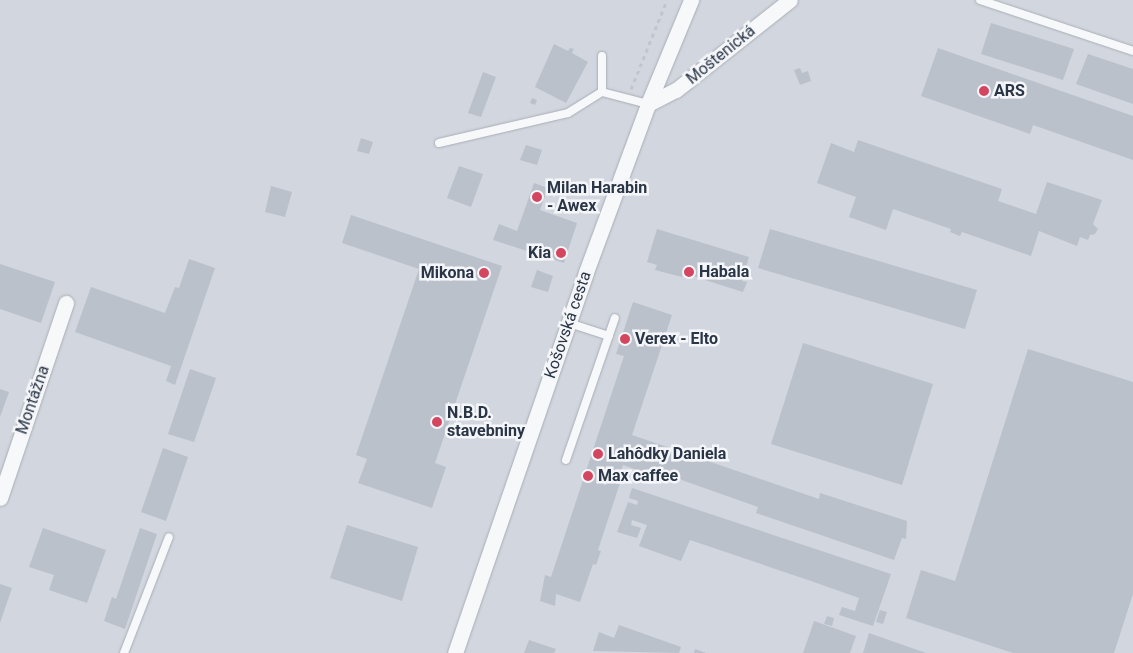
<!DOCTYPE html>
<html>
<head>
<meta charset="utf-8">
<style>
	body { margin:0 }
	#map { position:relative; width:1133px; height:653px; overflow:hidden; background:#e4e7ec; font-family:Roboto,sans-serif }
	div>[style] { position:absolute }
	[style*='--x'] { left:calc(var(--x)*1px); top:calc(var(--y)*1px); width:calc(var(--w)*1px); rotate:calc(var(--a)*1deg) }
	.built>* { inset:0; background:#d2d6de }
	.building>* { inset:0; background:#bbc1ca }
	.path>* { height:3px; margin-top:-1.5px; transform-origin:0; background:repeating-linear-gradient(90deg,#c2c5cb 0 4px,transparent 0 8px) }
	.roads { filter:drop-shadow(0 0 1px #a8aeb7) drop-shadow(0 0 1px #a8aeb7) }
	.service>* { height:8px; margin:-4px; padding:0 4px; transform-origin:4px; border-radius:4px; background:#f7f8fa }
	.minor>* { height:15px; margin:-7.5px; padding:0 7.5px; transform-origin:7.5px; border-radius:7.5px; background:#f7f8fa }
	.dots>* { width:14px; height:14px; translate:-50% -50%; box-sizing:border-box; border:2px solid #f4f6f9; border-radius:50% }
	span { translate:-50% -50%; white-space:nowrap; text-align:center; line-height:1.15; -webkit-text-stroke:5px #f4f6f9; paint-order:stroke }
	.street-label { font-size:16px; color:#2a3546 }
	.poi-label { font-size:16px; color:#2a3546; font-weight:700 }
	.left { translate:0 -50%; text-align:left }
	.right { translate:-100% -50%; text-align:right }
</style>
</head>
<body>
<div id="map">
	<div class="built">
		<i style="clip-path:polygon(0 0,1133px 0,1133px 653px,0 653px)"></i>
	</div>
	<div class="building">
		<i style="clip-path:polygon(991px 23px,1074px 49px,1063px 80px,981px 54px)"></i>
		<i style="clip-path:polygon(554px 44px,568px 51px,570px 48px,574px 49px,572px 53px,588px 62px,566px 103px,535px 87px)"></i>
		<i style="clip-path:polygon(938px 48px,1133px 116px,1133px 160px,1033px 125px,1030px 134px,921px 96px)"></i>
		<i style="clip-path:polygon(1088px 54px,1133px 69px,1133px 104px,1076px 84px)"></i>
		<i style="clip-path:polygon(800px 68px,802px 73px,808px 71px,811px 81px,800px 85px,794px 70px)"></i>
		<i style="clip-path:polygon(483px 72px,496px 77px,481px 117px,468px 113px)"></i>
		<i style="clip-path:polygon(532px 98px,537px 100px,535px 105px,530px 103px)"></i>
		<i style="clip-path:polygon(361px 138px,373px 142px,369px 154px,357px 151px)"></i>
		<i style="clip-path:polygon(858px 140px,1002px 189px,998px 201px,1036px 214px,1047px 182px,1102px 200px,1093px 224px,1098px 229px,1095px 234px,1090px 235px,1088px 240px,1080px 237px,1077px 246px,1039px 231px,1031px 256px,962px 232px,960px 236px,950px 232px,951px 229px,893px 209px,886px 230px,849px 217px,856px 197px,817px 183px,831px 143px,854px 152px)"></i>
		<i style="clip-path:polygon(526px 145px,542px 150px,537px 165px,520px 160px)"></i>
		<i style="clip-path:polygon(459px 166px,483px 174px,471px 207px,447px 198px)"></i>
		<i style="clip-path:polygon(534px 183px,548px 188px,540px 210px,577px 223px,564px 263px,493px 240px,499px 224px,517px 231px)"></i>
		<i style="clip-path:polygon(271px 186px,292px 192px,285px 217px,265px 212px)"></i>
		<i style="clip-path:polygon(351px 215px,502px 266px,435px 463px,446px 467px,432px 508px,358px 483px,367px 459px,356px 455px,419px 269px,342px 243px)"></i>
		<i style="clip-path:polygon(657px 229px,749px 257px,742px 281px,747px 282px,743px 292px,683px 273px,682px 277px,655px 270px,657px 265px,647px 262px)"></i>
		<i style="clip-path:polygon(770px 229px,977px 290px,965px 329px,758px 268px)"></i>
		<i style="clip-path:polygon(189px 259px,215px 268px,175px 385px,166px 381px,171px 366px,75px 332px,91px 287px,165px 313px,175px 287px,179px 288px)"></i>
		<i style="clip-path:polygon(0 264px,55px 282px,41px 323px,0 309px)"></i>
		<i style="clip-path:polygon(537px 270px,553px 276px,548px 292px,531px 287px)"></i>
		<i style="clip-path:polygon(633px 302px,672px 315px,632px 435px,819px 499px,820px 493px,907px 521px,906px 539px,902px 538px,894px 560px,756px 513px,758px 507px,676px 478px,674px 483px,623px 465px,619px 477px,622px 477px,598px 550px,601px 551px,596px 565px,593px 564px,580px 602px,556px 594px,555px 606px,540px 601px,545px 575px,551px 577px,624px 356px,616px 354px)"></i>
		<i style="clip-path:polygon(803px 343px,933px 384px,902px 485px,771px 444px)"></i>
		<i style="clip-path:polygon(1028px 349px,1133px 382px,1133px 594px,1114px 653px,1013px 653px,906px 618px,921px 570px,955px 581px)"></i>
		<i style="clip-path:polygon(190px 369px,216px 378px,194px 442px,168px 434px)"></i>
		<i style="clip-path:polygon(0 389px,9px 392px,0 417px)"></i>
		<i style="clip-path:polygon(163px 448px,188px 457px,166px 521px,141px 512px)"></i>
		<i style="clip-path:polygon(632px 488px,891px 574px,873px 626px,839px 615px,842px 607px,855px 611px,859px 598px,811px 581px,690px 540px,681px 561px,639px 546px,647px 525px,632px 520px,631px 525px,641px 528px,637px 538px,617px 532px,628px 502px,637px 505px,638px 501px,629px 498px)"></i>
		<i style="clip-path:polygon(347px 525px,418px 547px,402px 601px,330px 578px)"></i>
		<i style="clip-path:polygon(43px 528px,106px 550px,87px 603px,49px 590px,54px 575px,29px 567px)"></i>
		<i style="clip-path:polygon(140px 528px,157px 534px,125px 629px,104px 621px,112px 597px,116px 599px)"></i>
		<i style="clip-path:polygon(0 584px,12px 588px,0 623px)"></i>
		<i style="clip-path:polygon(880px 610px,887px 612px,883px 624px,876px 622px)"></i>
		<i style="clip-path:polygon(827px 616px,834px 618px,832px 626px,824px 624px)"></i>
		<i style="clip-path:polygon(814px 621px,856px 636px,850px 653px,803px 653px)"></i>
		<i style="clip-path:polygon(619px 625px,681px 647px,679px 653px,593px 651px,599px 632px,614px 638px)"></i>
		<i style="clip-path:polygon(869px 633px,926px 653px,863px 653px)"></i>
		<i style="clip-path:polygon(529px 640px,556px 649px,554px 653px,524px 653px)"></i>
		<i style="clip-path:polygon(695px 649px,706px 653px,694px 653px)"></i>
	</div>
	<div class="path">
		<i style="--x:631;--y:89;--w:96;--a:-68"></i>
	</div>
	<div class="roads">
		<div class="service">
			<i style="--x:980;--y:0;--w:161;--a:18.4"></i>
			<i style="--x:602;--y:92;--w:36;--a:-90"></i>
			<i style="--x:439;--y:143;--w:132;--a:-13.1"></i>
			<i style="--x:568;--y:113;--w:40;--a:-32"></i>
			<i style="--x:602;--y:92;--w:48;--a:14.6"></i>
			<i style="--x:569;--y:323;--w:42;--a:18"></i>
			<i style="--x:566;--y:460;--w:150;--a:-71"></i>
			<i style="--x:124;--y:653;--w:124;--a:-68.8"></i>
		</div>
		<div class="minor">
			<i style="--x:648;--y:104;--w:31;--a:-27"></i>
			<i style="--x:676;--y:90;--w:145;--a:-38.3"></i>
			<i style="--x:0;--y:498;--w:206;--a:-71.3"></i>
			<i style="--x:455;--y:653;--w:403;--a:-71"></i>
			<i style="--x:586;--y:272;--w:179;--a:-69.7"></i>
			<i style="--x:648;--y:104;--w:113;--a:-67.5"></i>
		</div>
	</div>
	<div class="dots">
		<i style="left:984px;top:91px;background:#d4465f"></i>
		<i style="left:537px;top:197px;background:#d4465f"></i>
		<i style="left:561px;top:253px;background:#d4465f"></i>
		<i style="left:689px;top:272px;background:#d4465f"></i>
		<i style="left:484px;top:273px;background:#d4465f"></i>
		<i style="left:625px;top:339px;background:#d4465f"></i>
		<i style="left:437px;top:422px;background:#d4465f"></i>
		<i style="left:598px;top:454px;background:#d4465f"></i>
		<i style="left:588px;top:476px;background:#d4465f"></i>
	</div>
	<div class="street-label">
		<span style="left:721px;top:55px;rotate:-39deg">Moštenická</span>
		<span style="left:568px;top:325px;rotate:-71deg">Košovská cesta</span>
		<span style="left:33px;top:400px;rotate:-71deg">Montážna</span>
	</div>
	<div class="poi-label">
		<span class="left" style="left:994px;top:91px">ARS</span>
		<span class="left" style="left:547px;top:197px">Milan Harabin<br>- Awex</span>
		<span class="right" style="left:551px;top:253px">Kia</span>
		<span class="left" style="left:699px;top:272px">Habala</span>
		<span class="right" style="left:474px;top:273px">Mikona</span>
		<span class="left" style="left:635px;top:339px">Verex - Elto</span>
		<span class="left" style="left:447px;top:422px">N.B.D.<br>stavebniny</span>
		<span class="left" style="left:608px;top:454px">Lahôdky Daniela</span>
		<span class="left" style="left:598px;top:476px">Max caffee</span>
	</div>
</div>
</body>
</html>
